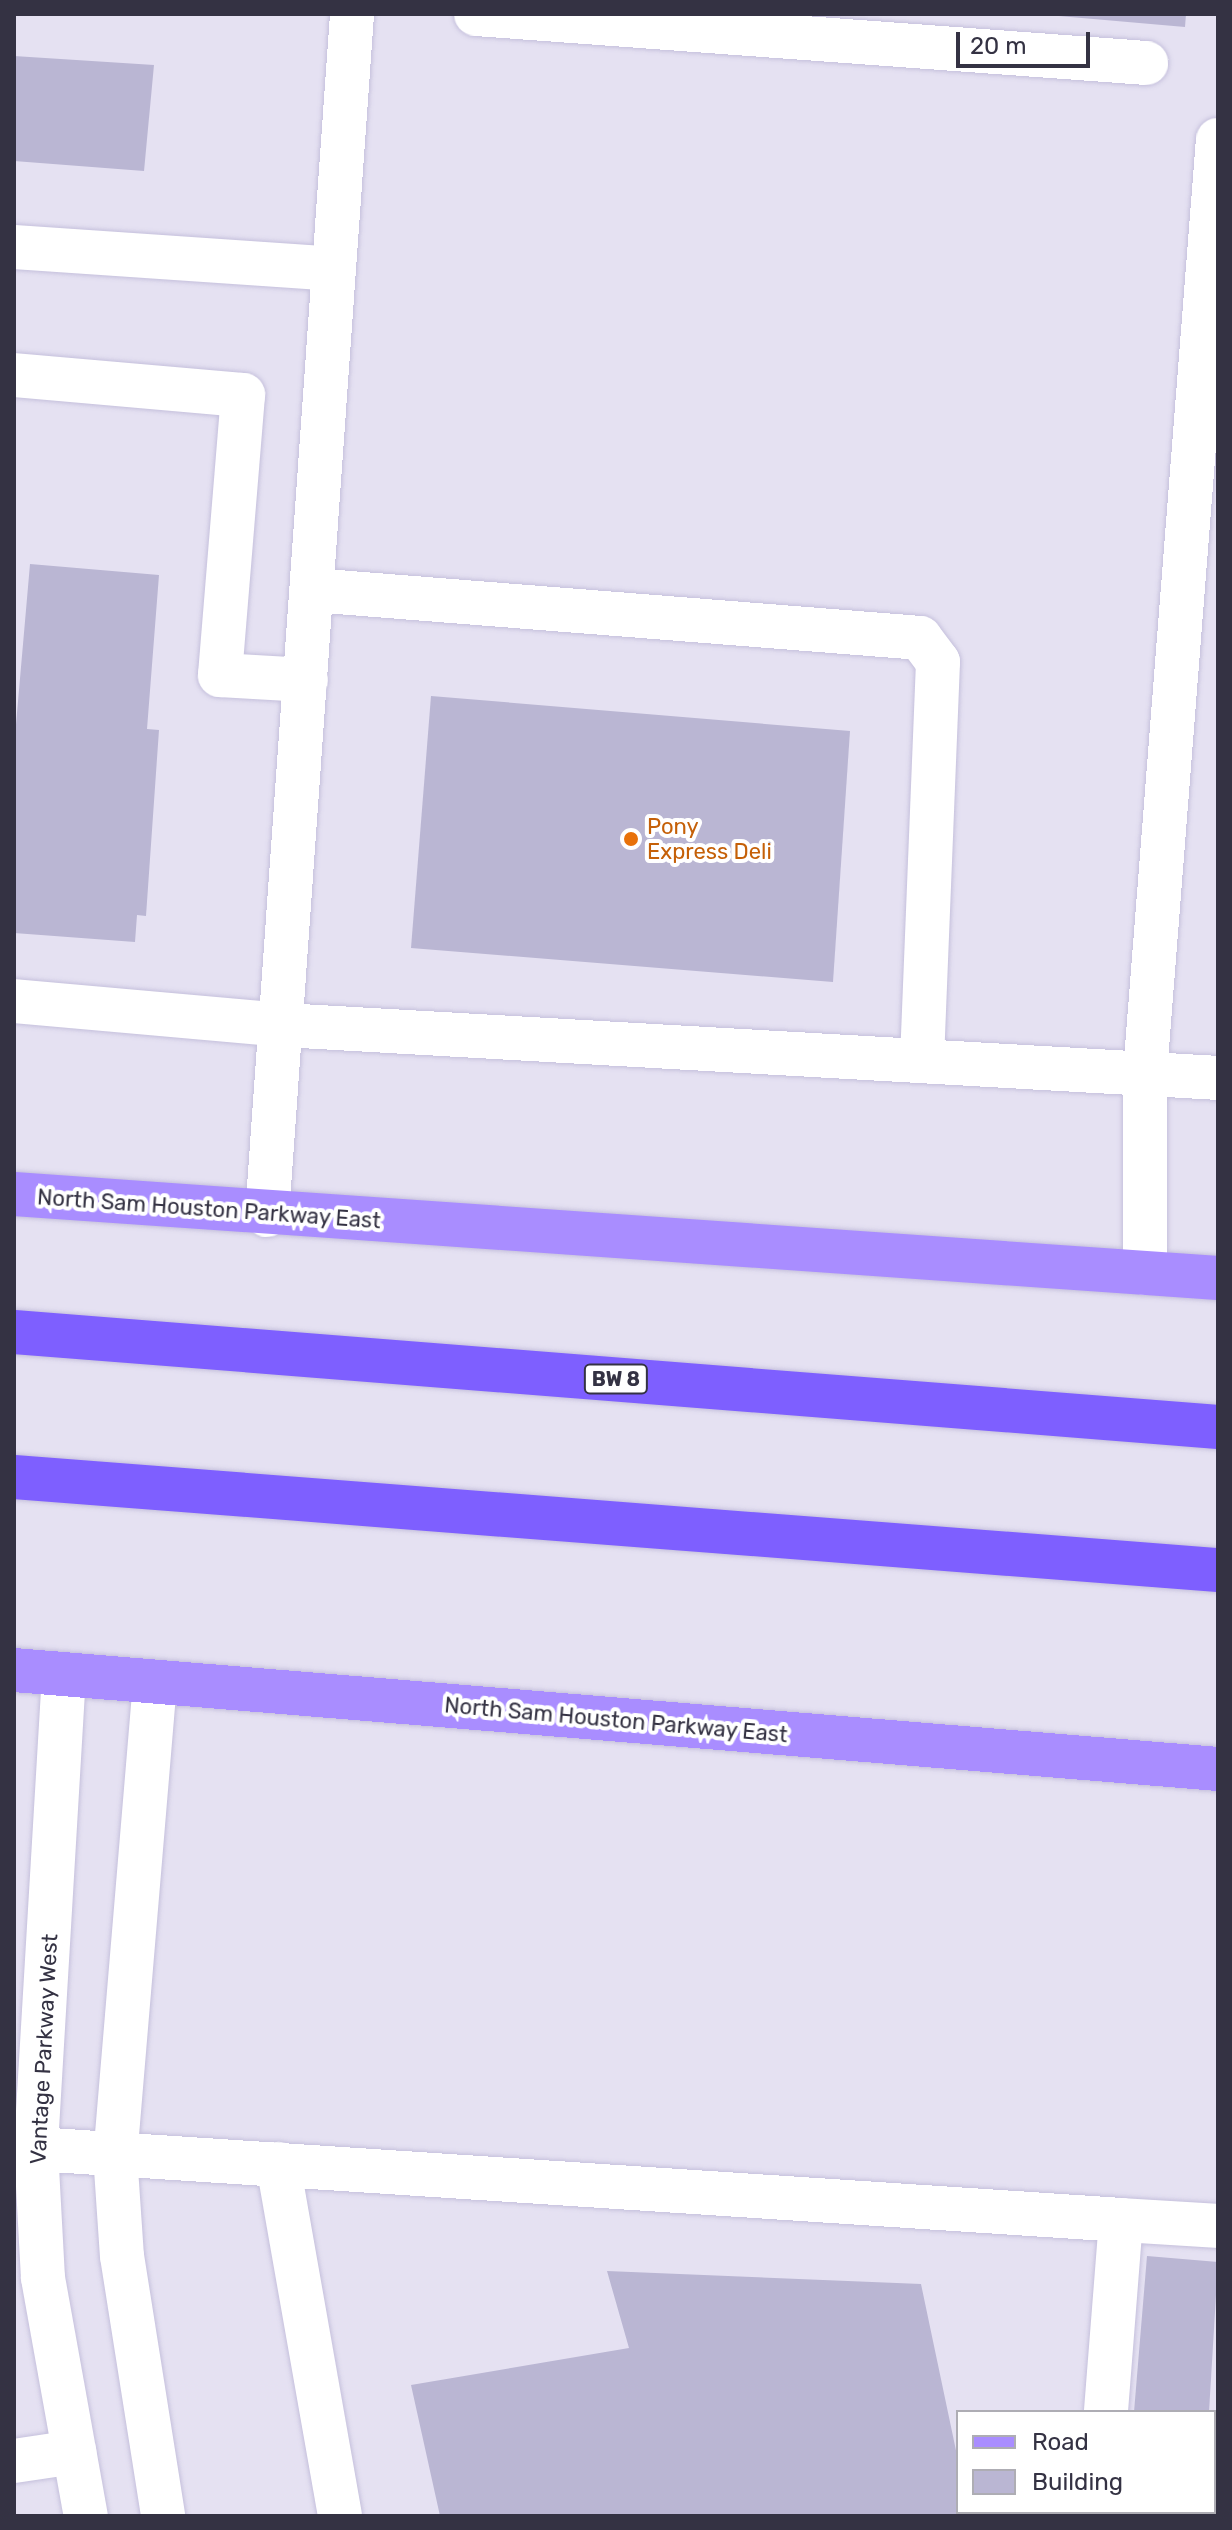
<!DOCTYPE html>
<html>
<head>
<meta charset="utf-8">
<style>
	body { margin:0 }
	#map { position:relative; width:1232px; height:2530px; overflow:hidden; background:#e5e1f2; font-family:Rubik,sans-serif }
	div>[style] { position:absolute }
	[style*='--x'] { left:calc(var(--x)*1px); top:calc(var(--y)*1px); width:calc(var(--w)*1px); rotate:calc(var(--a)*1deg) }
	.building>* { inset:0; background:#bab6d3 }
	.roads { filter:drop-shadow(0 0 2px #c5c0dc) drop-shadow(0 0 2px #c5c0dc) }
	.minor>* { height:44px; margin:-22px; padding:0 22px; transform-origin:22px; border-radius:22px; background:#fff }
	.major>* { height:44px; margin:-22px; padding:0 22px; transform-origin:22px; border-radius:22px; background:#a98dff }
	.highway>* { height:44px; margin:-22px; padding:0 22px; transform-origin:22px; border-radius:22px; background:#7e5fff }
	.dots>* { width:22px; height:22px; translate:-50% -50%; box-sizing:border-box; border:4px solid #fff; border-radius:50% }
	span { translate:-50% -50%; white-space:nowrap; text-align:center; line-height:1.15; -webkit-text-stroke:8px #fff; paint-order:stroke }
	.shield-label span { padding:2px 6px; background:#fff; border:2px solid; border-radius:6px; -webkit-text-stroke-width:0 }
	.shield-label { font-size:20px; color:#343243; font-weight:700 }
	.food-label { font-size:22px; color:#c56008 }
	.left { translate:0 -50%; text-align:left }
	.street-label { font-size:22px; color:#343243 }
	.frame { position:absolute; inset:0; border:16px solid #343243; pointer-events:none }
	.legend { position:absolute; left:956px; top:2410px; width:260px; height:104px; box-sizing:border-box; background:#fff; border:2px solid #aeadb4; margin:0; padding:10px 14px; list-style:none; font-size:24px; color:#343243 }
	.legend li { display:flex; align-items:center; gap:16px; height:40px }
	.legend b { width:40px; border:2px solid #aeadb4 }
	.scale { position:absolute; left:956px; top:32px; width:134px; height:36px; box-sizing:border-box; border:4px solid #343243; border-top:0; padding-left:10px; font-size:24px; line-height:28px; white-space:nowrap; color:#343243; -webkit-text-stroke:6px #fff; paint-order:stroke }
</style>
</head>
<body>
<div id="map">
	<div class="building">
		<i style="clip-path:polygon(1036px 14px,1186px 14px,1185px 27px)"></i>
		<i style="clip-path:polygon(14px 56px,154px 65px,144px 171px,14px 161px)"></i>
		<i style="clip-path:polygon(30px 564px,159px 575px,147px 729px,159px 730px,146px 916px,137px 915px,135px 942px,14px 933px,14px 747px)"></i>
		<i style="clip-path:polygon(431px 696px,850px 731px,833px 982px,411px 948px)"></i>
		<i style="clip-path:polygon(1147px 2256px,1218px 2262px,1209px 2412px,1134px 2412px)"></i>
		<i style="clip-path:polygon(607px 2271px,921px 2284px,958px 2460px,958px 2512px,970px 2516px,440px 2516px,411px 2385px,629px 2348px)"></i>
		<i style="clip-path:polygon(1125px 2512px,1201px 2512px,1125px 2516px)"></i>
	</div>
	<div class="roads">
		<div class="minor">
			<i style="--x:476;--y:14;--w:672;--a:4.18"></i>
			<i style="--x:14;--y:247;--w:320;--a:3.9"></i>
			<i style="--x:14;--y:375;--w:230;--a:5"></i>
			<i style="--x:243;--y:395;--w:281;--a:94.7"></i>
			<i style="--x:220;--y:675;--w:86;--a:3.3"></i>
			<i style="--x:312;--y:590;--w:610;--a:4.51"></i>
			<i style="--x:920;--y:638;--w:30;--a:53"></i>
			<i style="--x:938;--y:662;--w:398;--a:92.3"></i>
			<i style="--x:14;--y:1001;--w:270;--a:5.1"></i>
			<i style="--x:283;--y:1025;--w:937;--a:3.24"></i>
			<i style="--x:267;--y:1215;--w:1204;--a:-85.95"></i>
			<i style="--x:1145;--y:1273;--w:200;--a:-90"></i>
			<i style="--x:1145;--y:1073;--w:936;--a:-85.53"></i>
			<i style="--x:64;--y:1674;--w:476;--a:93.4"></i>
			<i style="--x:36;--y:2149;--w:129;--a:86.9"></i>
			<i style="--x:43;--y:2278;--w:242;--a:79.8"></i>
			<i style="--x:155;--y:1682;--w:474;--a:94.8"></i>
			<i style="--x:115;--y:2154;--w:102;--a:86.1"></i>
			<i style="--x:122;--y:2256;--w:263;--a:81"></i>
			<i style="--x:36;--y:2149;--w:1087;--a:3.74"></i>
			<i style="--x:1121;--y:2220;--w:193;--a:94.5"></i>
			<i style="--x:278;--y:2164;--w:357;--a:80"></i>
			<i style="--x:1121;--y:2220;--w:97;--a:3.5"></i>
			<i style="--x:14;--y:2461;--w:61;--a:-8.5"></i>
			<i style="--x:1098;--y:2516;--w:4;--a:-90"></i>
		</div>
		<div class="major">
			<i style="--x:14;--y:1194;--w:1207;--a:3.99"></i>
			<i style="--x:14;--y:1670;--w:1208;--a:4.7"></i>
		</div>
		<div class="highway">
			<i style="--x:14;--y:1332;--w:1208;--a:4.51"></i>
			<i style="--x:14;--y:1477;--w:1208;--a:4.42"></i>
		</div>
	</div>
	<div class="dots">
		<i style="left:631px;top:839px;background:#e8710a"></i>
	</div>
	<div class="shield-label">
		<span style="left:616px;top:1379px">BW 8</span>
	</div>
	<div class="food-label">
		<span class="left" style="left:647px;top:839px">Pony<br>Express Deli</span>
	</div>
	<div class="street-label">
		<span style="left:209px;top:1209px;rotate:4deg">North Sam Houston Parkway East</span>
		<span style="left:616px;top:1720px;rotate:5deg">North Sam Houston Parkway East</span>
		<span style="left:44px;top:2049px;rotate:-87deg">Vantage Parkway West</span>
	</div>
	<div class="frame"></div>
	<ul class="legend">
	<li><b style="height:10px;background:#a98dff"></b>Road</li>
	<li><b style="height:22px;background:#bab6d3"></b>Building</li>
	</ul>
	<div class="scale">20 m</div>
</div>
</body>
</html>
